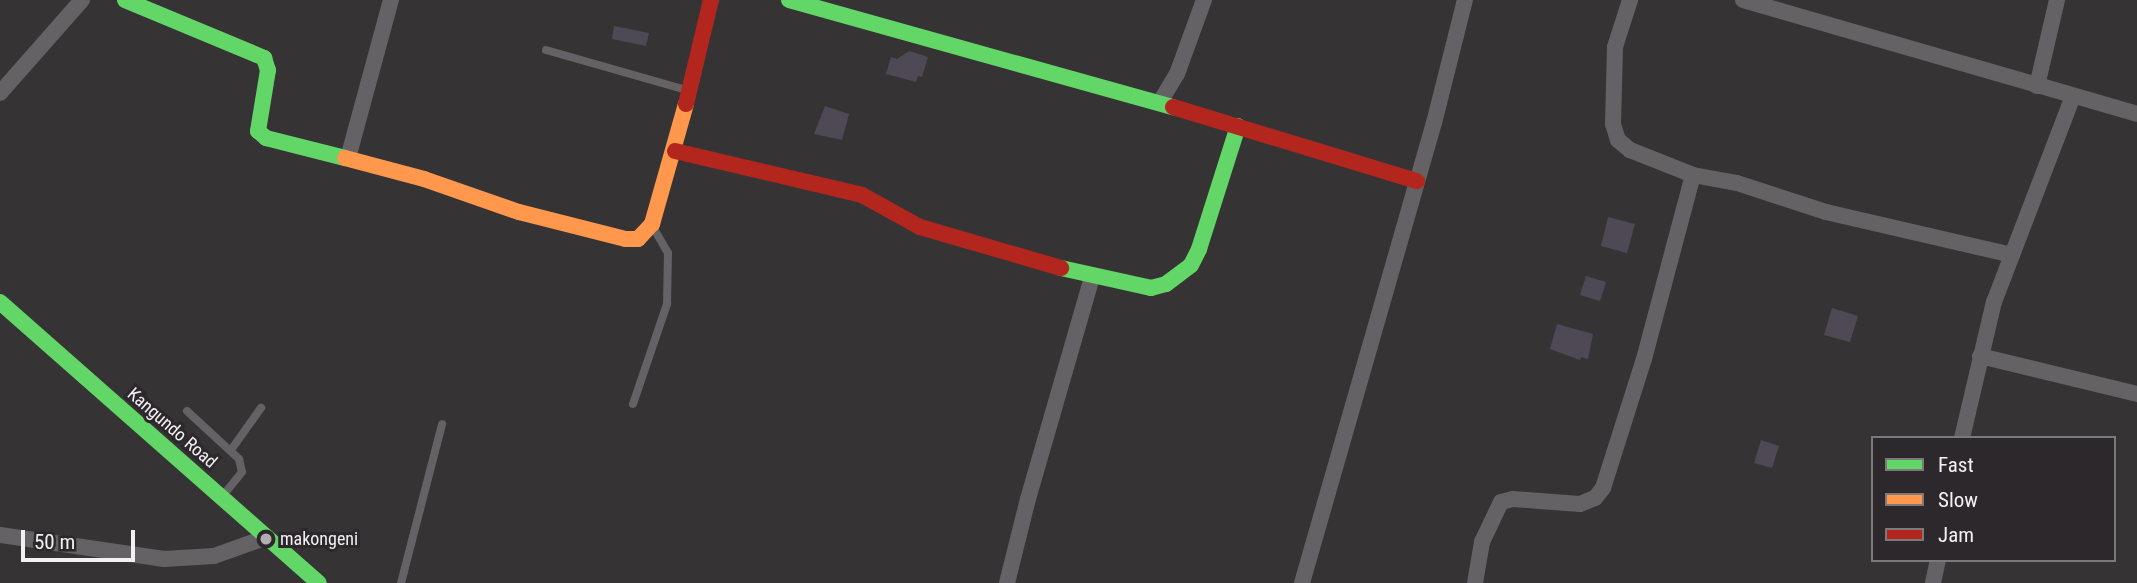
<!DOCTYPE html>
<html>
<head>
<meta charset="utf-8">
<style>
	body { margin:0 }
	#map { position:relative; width:2137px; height:583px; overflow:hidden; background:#363335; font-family:"Roboto Condensed",sans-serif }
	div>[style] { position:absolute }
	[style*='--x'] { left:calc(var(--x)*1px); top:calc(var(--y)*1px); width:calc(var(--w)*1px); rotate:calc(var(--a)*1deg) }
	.building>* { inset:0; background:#4f4956 }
	.lane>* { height:8px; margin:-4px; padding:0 4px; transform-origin:4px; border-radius:4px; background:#646264 }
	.street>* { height:16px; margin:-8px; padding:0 8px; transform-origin:8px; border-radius:8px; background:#646264 }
	.fast>* { height:16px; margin:-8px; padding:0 8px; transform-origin:8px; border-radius:8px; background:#63d668 }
	.slow>* { height:16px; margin:-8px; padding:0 8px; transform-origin:8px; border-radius:8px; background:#ff974d }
	.jam>* { height:16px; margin:-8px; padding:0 8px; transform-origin:8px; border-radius:8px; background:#b3261e }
	.dots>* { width:19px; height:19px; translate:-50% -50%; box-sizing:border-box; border:4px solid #2d282c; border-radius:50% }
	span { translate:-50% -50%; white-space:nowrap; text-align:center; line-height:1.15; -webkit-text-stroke:6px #2d282c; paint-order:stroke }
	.street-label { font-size:18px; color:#f3f0f2 }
	.poi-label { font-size:18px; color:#f3f0f2 }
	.left { translate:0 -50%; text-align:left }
	.legend { position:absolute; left:1871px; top:436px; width:245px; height:126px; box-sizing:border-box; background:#2d282c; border:2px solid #7c787b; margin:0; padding:9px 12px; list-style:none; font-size:21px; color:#f3f0f2 }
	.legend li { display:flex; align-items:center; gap:14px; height:35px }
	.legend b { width:35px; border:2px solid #7c787b }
	.scale { position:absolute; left:21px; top:530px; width:114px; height:32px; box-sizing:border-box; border:4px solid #f3f0f2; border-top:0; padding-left:9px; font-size:21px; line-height:24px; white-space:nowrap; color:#f3f0f2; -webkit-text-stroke:5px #2d282c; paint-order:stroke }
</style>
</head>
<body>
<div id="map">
	<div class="building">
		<i style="clip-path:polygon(614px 26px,649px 33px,646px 46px,612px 39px)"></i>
		<i style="clip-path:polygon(909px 51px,928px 57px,922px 77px,918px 76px,916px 82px,886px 74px,891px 57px,897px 59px)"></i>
		<i style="clip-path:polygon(825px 106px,849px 114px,842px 140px,814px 134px)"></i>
		<i style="clip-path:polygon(1608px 217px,1635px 224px,1627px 253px,1601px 246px)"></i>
		<i style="clip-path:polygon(1586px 276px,1606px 282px,1600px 301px,1580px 295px)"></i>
		<i style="clip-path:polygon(1832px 308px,1858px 316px,1850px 342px,1824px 335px)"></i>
		<i style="clip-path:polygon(1557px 324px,1593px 334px,1588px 359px,1581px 357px,1580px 360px,1550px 349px)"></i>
		<i style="clip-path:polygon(1761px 440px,1779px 446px,1772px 468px,1754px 463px)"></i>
	</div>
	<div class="lane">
		<i style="--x:546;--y:50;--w:146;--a:15.9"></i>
		<i style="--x:633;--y:404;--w:106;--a:-71.2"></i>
		<i style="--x:667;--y:304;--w:51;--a:-88.9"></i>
		<i style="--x:668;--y:253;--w:30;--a:-120"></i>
		<i style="--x:187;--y:411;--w:71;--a:42.7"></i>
		<i style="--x:239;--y:459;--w:13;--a:77"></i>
		<i style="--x:242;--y:472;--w:26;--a:129"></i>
		<i style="--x:231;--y:450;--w:52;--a:-54.5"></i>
		<i style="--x:401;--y:583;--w:164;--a:-75.5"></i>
	</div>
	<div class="street">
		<i style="--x:1630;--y:0;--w:49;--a:107.7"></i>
		<i style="--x:1615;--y:47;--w:77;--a:91.5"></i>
		<i style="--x:1613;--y:124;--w:17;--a:73"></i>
		<i style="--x:1618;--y:140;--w:16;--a:40"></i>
		<i style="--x:1630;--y:150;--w:68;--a:21.6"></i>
		<i style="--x:1693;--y:175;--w:45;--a:10.3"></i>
		<i style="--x:1737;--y:183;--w:94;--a:18"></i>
		<i style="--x:1826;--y:212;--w:191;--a:13"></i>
		<i style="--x:1743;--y:0;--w:410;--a:16.1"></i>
		<i style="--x:2037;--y:86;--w:88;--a:-76.9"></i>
		<i style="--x:0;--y:93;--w:124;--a:-48.6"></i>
		<i style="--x:1160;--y:102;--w:33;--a:-59"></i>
		<i style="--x:1177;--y:74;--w:79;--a:-70"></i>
		<i style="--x:348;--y:158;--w:164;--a:-74.8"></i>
		<i style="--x:1980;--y:356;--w:162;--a:13.6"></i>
		<i style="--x:1962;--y:438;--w:140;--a:-76.8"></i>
		<i style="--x:1994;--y:302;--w:221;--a:-69"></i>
		<i style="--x:0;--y:535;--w:166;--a:8.3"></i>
		<i style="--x:164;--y:559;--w:50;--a:-3.4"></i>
		<i style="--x:214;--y:556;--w:56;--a:-19.7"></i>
		<i style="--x:1007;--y:583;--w:87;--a:-76"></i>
		<i style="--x:1028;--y:499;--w:231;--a:-73.9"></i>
		<i style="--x:1302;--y:583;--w:479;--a:-74"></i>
		<i style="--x:1434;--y:123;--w:127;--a:-75.9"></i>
		<i style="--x:1475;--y:583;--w:42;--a:-80.3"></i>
		<i style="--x:1482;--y:542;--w:44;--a:-64.6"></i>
		<i style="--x:1501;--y:502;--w:12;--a:-14"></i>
		<i style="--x:1513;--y:499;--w:67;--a:4.3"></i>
		<i style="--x:1580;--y:504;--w:16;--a:-22"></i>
		<i style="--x:1595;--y:498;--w:13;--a:-51"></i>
		<i style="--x:1603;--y:488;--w:135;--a:-72.4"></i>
		<i style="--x:1644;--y:359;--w:190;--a:-75.1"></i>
		<i style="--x:1933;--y:583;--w:24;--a:-78"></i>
	</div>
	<div class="fast">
		<i style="--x:125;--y:0;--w:151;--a:22.6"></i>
		<i style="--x:264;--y:58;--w:13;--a:72"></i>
		<i style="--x:268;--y:70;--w:62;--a:99.3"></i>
		<i style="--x:258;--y:131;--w:11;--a:41"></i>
		<i style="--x:266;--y:138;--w:81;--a:14.2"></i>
		<i style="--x:789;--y:0;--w:399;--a:15.6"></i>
		<i style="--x:1061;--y:268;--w:92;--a:12.5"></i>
		<i style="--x:1151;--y:288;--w:16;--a:-15"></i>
		<i style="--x:1166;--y:284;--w:31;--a:-37"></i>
		<i style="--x:1191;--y:265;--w:18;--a:-63"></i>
		<i style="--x:1199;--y:249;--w:129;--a:-72.4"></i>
		<i style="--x:0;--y:302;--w:425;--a:41.4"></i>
	</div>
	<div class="slow">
		<i style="--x:345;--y:158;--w:82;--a:14.9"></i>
		<i style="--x:424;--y:179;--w:101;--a:19.2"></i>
		<i style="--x:519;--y:212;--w:110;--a:14.2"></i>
		<i style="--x:626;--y:239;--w:12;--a:0"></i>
		<i style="--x:638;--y:239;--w:21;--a:-47"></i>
		<i style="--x:652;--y:224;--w:125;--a:-74.2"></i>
	</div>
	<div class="jam">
		<i style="--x:686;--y:104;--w:107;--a:-76.5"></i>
		<i style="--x:1173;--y:107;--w:255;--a:16.9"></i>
		<i style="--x:675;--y:151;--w:192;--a:13.2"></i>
		<i style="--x:862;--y:195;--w:66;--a:28.9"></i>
		<i style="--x:920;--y:227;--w:147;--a:16.2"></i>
	</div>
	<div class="dots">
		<i style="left:266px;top:539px;background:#b1aeb0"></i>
	</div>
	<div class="street-label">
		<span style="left:172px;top:428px;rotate:41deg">Kangundo Road</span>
	</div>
	<div class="poi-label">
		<span class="left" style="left:280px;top:539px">makongeni</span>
	</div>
	<ul class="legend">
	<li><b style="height:9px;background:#63d668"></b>Fast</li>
	<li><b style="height:9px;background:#ff974d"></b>Slow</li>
	<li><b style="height:9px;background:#b3261e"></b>Jam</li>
	</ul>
	<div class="scale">50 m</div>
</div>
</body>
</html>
